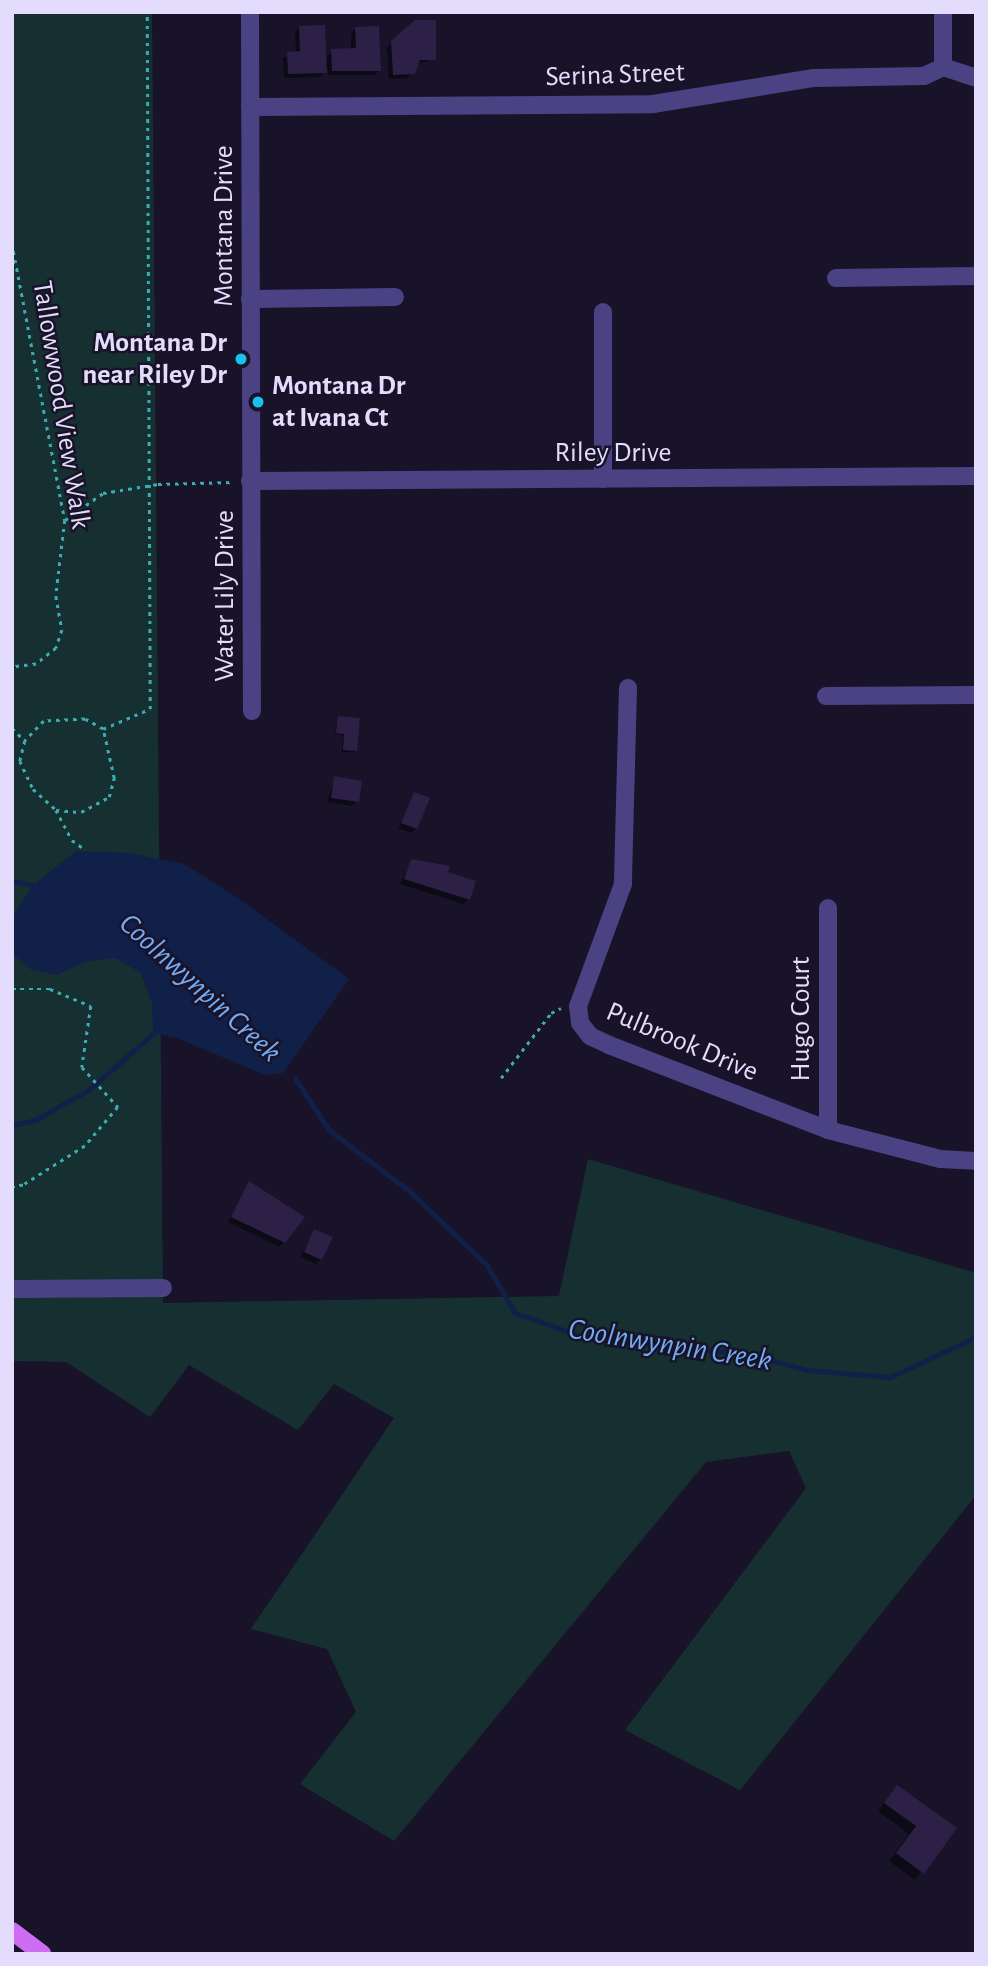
<!DOCTYPE html>
<html>
<head>
<meta charset="utf-8">
<style>
	body { margin:0 }
	#map { position:relative; width:988px; height:1966px; overflow:hidden; background:#181328; font-family:"Alegreya Sans",sans-serif }
	div>[style] { position:absolute }
	[style*='--x'] { left:calc(var(--x)*1px); top:calc(var(--y)*1px); width:calc(var(--w)*1px); rotate:calc(var(--a)*1deg) }
	.green>* { inset:0; background:#163032 }
	.water>* { inset:0; background:#112048 }
	.shadow>* { inset:0; background:#0007 }
	.stream>* { height:5px; margin:-2.5px; padding:0 2.5px; transform-origin:2.5px; border-radius:2.5px; background:#112048 }
	.building>* { inset:0; background:#2c2047 }
	.path>* { height:2.5px; margin-top:-1.25px; transform-origin:0; background:repeating-linear-gradient(90deg,#3badb2 0 3.5px,transparent 0 8.5px) }
	.minor>* { height:18px; margin:-9px; padding:0 9px; transform-origin:9px; border-radius:9px; background:#4b4283 }
	.primary>* { height:18px; margin:-9px; padding:0 9px; transform-origin:9px; border-radius:9px; background:#ce6df3 }
	.dots>* { width:19px; height:19px; translate:-50% -50%; box-sizing:border-box; border:4px solid #181328; border-radius:50% }
	span { translate:-50% -50%; white-space:nowrap; text-align:center; line-height:1.15; -webkit-text-stroke:5px #181328; paint-order:stroke }
	.street-label { font-size:28px; color:#e3dcfc }
	.poi-label { font-size:28px; color:#e3dcfc; font-weight:700 }
	.right { translate:-100% -50%; text-align:right }
	.left { translate:0 -50%; text-align:left }
	.water-label { font-size:30px; color:#73abf3; font-style:italic }
	.frame { position:absolute; inset:0; border:14px solid #e3dcfc; pointer-events:none }
</style>
</head>
<body>
<div id="map">
	<div class="green">
		<i style="clip-path:polygon(12px 12px,152px 12px,163px 1303px,559px 1296px,588px 1159px,976px 1273px,976px 1495px,740px 1790px,625px 1730px,806px 1488px,789px 1451px,706px 1462px,394px 1841px,300px 1784px,356px 1712px,327px 1649px,251px 1629px,394px 1418px,334px 1384px,298px 1430px,189px 1365px,150px 1417px,66px 1362px,12px 1361px)"></i>
	</div>
	<div class="water">
		<i style="clip-path:polygon(76px 851px,129px 853px,184px 864px,235px 896px,349px 979px,283px 1073px,265px 1075px,177px 1038px,153px 1033px,152px 1003px,141px 973px,115px 958px,85px 962px,56px 975px,30px 969px,12px 953px,12px 917px,33px 885px)"></i>
	</div>
	<div class="shadow">
		<i style="clip-path:polygon(416px 21px,434px 59px,417px 64px,408px 78px,389px 79px,387px 47px)"></i>
		<i style="clip-path:polygon(300px 27px,325px 59px,332px 51px,351px 50px,351px 34px,355px 29px,379px 71px,374px 75px,328px 75px,328px 69px,320px 77px,284px 78px,283px 58px,296px 53px,295px 32px)"></i>
		<i style="clip-path:polygon(338px 718px,355px 751px,353px 752px,342px 752px,343px 735px,335px 734px)"></i>
		<i style="clip-path:polygon(335px 778px,357px 801px,352px 806px,327px 802px)"></i>
		<i style="clip-path:polygon(415px 794px,416px 828px,411px 833px,398px 828px)"></i>
		<i style="clip-path:polygon(411px 861px,474px 882px,468px 900px,463px 904px,400px 884px)"></i>
		<i style="clip-path:polygon(249px 1183px,280px 1202px,284px 1242px,279px 1247px,228px 1222px)"></i>
		<i style="clip-path:polygon(315px 1231px,321px 1259px,316px 1264px,300px 1257px)"></i>
		<i style="clip-path:polygon(890px 1795px,954px 1829px,915px 1880px,889px 1861px,909px 1834px,878px 1811px)"></i>
	</div>
	<div class="stream">
		<i style="--x:12;--y:881;--w:25;--a:11"></i>
		<i style="--x:295;--y:1078;--w:61;--a:57.1"></i>
		<i style="--x:328;--y:1129;--w:102;--a:37.4"></i>
		<i style="--x:409;--y:1191;--w:106;--a:43.5"></i>
		<i style="--x:486;--y:1264;--w:57;--a:59.4"></i>
		<i style="--x:515;--y:1313;--w:73;--a:19.2"></i>
		<i style="--x:584;--y:1337;--w:165;--a:5.9"></i>
		<i style="--x:748;--y:1354;--w:61;--a:15.2"></i>
		<i style="--x:807;--y:1370;--w:83;--a:4.8"></i>
		<i style="--x:890;--y:1377;--w:95;--a:-24.9"></i>
		<i style="--x:12;--y:1125;--w:24;--a:-12"></i>
		<i style="--x:35;--y:1120;--w:63;--a:-29.4"></i>
		<i style="--x:90;--y:1089;--w:89;--a:-41.4"></i>
	</div>
	<div class="building">
		<i style="clip-path:polygon(415px 20px,436px 20px,436px 60px,420px 60px,415px 74px,393px 75px,391px 41px)"></i>
		<i style="clip-path:polygon(325px 25px,327px 73px,288px 74px,287px 52px,300px 51px,299px 26px)"></i>
		<i style="clip-path:polygon(379px 26px,381px 71px,332px 71px,331px 49px,356px 48px,355px 27px)"></i>
		<i style="clip-path:polygon(338px 716px,360px 718px,357px 751px,343px 750px,344px 734px,336px 733px)"></i>
		<i style="clip-path:polygon(334px 776px,362px 781px,359px 802px,331px 798px)"></i>
		<i style="clip-path:polygon(414px 792px,430px 798px,417px 829px,401px 823px)"></i>
		<i style="clip-path:polygon(411px 859px,450px 866px,448px 872px,476px 881px,470px 900px,404px 879px)"></i>
		<i style="clip-path:polygon(249px 1181px,305px 1217px,285px 1243px,231px 1217px)"></i>
		<i style="clip-path:polygon(314px 1229px,333px 1237px,322px 1260px,304px 1252px)"></i>
		<i style="clip-path:polygon(897px 1785px,957px 1828px,924px 1874px,896px 1853px,916px 1826px,884px 1803px)"></i>
	</div>
	<div class="path">
		<i style="--x:12;--y:243;--w:282;--a:79.2"></i>
		<i style="--x:65;--y:520;--w:77;--a:96.8"></i>
		<i style="--x:56;--y:596;--w:35;--a:80"></i>
		<i style="--x:62;--y:630;--w:19;--a:108"></i>
		<i style="--x:56;--y:648;--w:26;--a:141"></i>
		<i style="--x:36;--y:664;--w:24;--a:173"></i>
		<i style="--x:65;--y:520;--w:47;--a:-35.4"></i>
		<i style="--x:103;--y:493;--w:56;--a:-9.3"></i>
		<i style="--x:158;--y:484;--w:76;--a:-1.5"></i>
		<i style="--x:12;--y:728;--w:18;--a:45"></i>
		<i style="--x:103;--y:729;--w:51;--a:-23.1"></i>
		<i style="--x:150;--y:709;--w:697;--a:-90.25"></i>
		<i style="--x:56;--y:810;--w:25;--a:5"></i>
		<i style="--x:81;--y:812;--w:32;--a:-28"></i>
		<i style="--x:109;--y:797;--w:20;--a:-75"></i>
		<i style="--x:114;--y:778;--w:50;--a:-102.7"></i>
		<i style="--x:103;--y:729;--w:21;--a:-151"></i>
		<i style="--x:85;--y:719;--w:41;--a:177.2"></i>
		<i style="--x:44;--y:721;--w:28;--a:134"></i>
		<i style="--x:25;--y:741;--w:21;--a:104"></i>
		<i style="--x:20;--y:761;--w:31;--a:65"></i>
		<i style="--x:33;--y:789;--w:31;--a:42"></i>
		<i style="--x:56;--y:810;--w:34;--a:62"></i>
		<i style="--x:72;--y:840;--w:14;--a:36"></i>
		<i style="--x:12;--y:989;--w:38;--a:0"></i>
		<i style="--x:50;--y:989;--w:44;--a:22.5"></i>
		<i style="--x:91;--y:1006;--w:62;--a:98.4"></i>
		<i style="--x:82;--y:1067;--w:54;--a:48"></i>
		<i style="--x:118;--y:1107;--w:51;--a:130.2"></i>
		<i style="--x:85;--y:1146;--w:73;--a:147.8"></i>
		<i style="--x:23;--y:1185;--w:11;--a:170"></i>
		<i style="--x:501;--y:1078;--w:82;--a:-52.4"></i>
		<i style="--x:551;--y:1013;--w:11;--a:-27"></i>
	</div>
	<div class="minor">
		<i style="--x:250;--y:12;--w:699;--a:89.84"></i>
		<i style="--x:943;--y:12;--w:55;--a:90"></i>
		<i style="--x:250;--y:107;--w:403;--a:-0.4"></i>
		<i style="--x:653;--y:104;--w:163;--a:-9.2"></i>
		<i style="--x:814;--y:78;--w:110;--a:-1"></i>
		<i style="--x:924;--y:76;--w:21;--a:-25"></i>
		<i style="--x:943;--y:67;--w:35;--a:18"></i>
		<i style="--x:836;--y:278;--w:140;--a:-0.8"></i>
		<i style="--x:250;--y:299;--w:145;--a:-0.8"></i>
		<i style="--x:603;--y:479;--w:167;--a:-90"></i>
		<i style="--x:250;--y:481;--w:726;--a:-0.39"></i>
		<i style="--x:628;--y:688;--w:196;--a:91.5"></i>
		<i style="--x:623;--y:884;--w:130;--a:110.2"></i>
		<i style="--x:578;--y:1006;--w:17;--a:83"></i>
		<i style="--x:580;--y:1023;--w:16;--a:52"></i>
		<i style="--x:590;--y:1036;--w:21;--a:25"></i>
		<i style="--x:609;--y:1045;--w:235;--a:21.2"></i>
		<i style="--x:828;--y:1130;--w:116;--a:14.5"></i>
		<i style="--x:940;--y:1159;--w:36;--a:3"></i>
		<i style="--x:826;--y:696;--w:150;--a:-0.4"></i>
		<i style="--x:828;--y:1130;--w:222;--a:-90"></i>
		<i style="--x:12;--y:1289;--w:151;--a:-0.4"></i>
	</div>
	<div class="primary">
		<i style="--x:12;--y:1931;--w:38;--a:37"></i>
	</div>
	<div class="dots">
		<i style="left:241px;top:359px;background:#18c2ec"></i>
		<i style="left:258px;top:402px;background:#18c2ec"></i>
	</div>
	<div class="street-label">
		<span style="left:615px;top:75px;rotate:-2deg">Serina Street</span>
		<span style="left:224px;top:226px;rotate:-90deg">Montana Drive</span>
		<span style="left:61px;top:405px;rotate:81deg">Tallowwood View Walk</span>
		<span style="left:613px;top:453px">Riley Drive</span>
		<span style="left:225px;top:596px;rotate:-90deg">Water Lily Drive</span>
		<span style="left:801px;top:1019px;rotate:-90deg">Hugo Court</span>
		<span style="left:682px;top:1042px;rotate:23deg">Pulbrook Drive</span>
	</div>
	<div class="poi-label">
		<span class="right" style="left:227px;top:359px">Montana Dr<br>near Riley Dr</span>
		<span class="left" style="left:272px;top:402px">Montana Dr<br>at Ivana Ct</span>
	</div>
	<div class="water-label">
		<span style="left:200px;top:988px;rotate:42deg">Coolnwynpin Creek</span>
		<span style="left:670px;top:1345px;rotate:9deg">Coolnwynpin Creek</span>
	</div>
	<div class="frame"></div>
</div>
</body>
</html>
